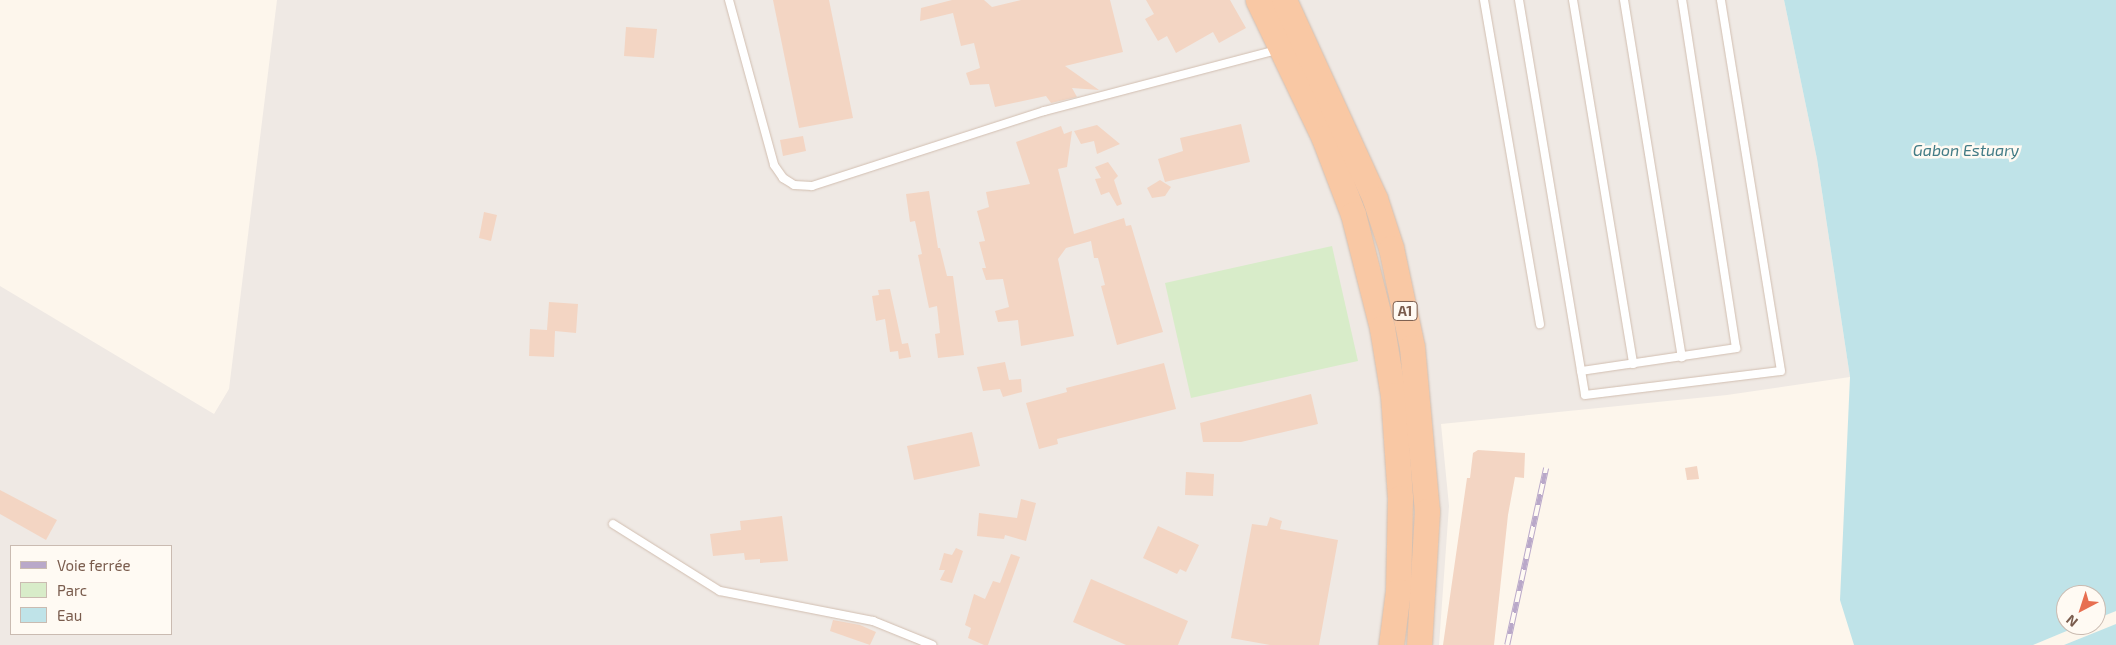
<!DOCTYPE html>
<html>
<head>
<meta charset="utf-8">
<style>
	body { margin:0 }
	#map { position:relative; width:2116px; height:645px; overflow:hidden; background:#fdf6ec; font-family:"Exo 2",sans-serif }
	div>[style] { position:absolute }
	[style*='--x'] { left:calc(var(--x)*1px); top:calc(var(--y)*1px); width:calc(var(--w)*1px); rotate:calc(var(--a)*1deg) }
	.industrial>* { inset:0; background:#efe9e4 }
	.green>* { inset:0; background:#d8ecc9 }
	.water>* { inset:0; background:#bfe3e8 }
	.pier>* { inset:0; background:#fdf6ec }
	.building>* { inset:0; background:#f3d5c3 }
	.roads { filter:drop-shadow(0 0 1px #d1beb0) drop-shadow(0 0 1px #d1beb0) }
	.service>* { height:8px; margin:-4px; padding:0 4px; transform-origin:4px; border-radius:4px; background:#fff }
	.trunk>* { height:25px; margin:-12.5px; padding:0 12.5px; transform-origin:12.5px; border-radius:12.5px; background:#f9c8a4 }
	.rail>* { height:5.5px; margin-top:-2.75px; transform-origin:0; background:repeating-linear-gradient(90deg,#fffaf3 0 11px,#b9a8c9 0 22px); box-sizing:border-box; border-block:1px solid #b9a8c9 }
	span { translate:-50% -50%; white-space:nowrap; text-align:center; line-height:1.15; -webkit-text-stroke:5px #fffaf3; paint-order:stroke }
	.shield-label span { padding:1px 4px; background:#fffaf3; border:1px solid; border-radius:4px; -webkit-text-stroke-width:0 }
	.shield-label { font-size:14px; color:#7a5c4d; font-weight:700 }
	.water-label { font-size:16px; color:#437c86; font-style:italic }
	.legend { position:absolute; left:10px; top:545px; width:162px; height:90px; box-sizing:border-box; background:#fffaf3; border:1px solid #cabbb1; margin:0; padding:6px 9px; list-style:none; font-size:15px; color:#7a5c4d }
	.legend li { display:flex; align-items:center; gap:10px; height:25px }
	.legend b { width:25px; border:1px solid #cabbb1 }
	.north { position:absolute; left:2056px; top:585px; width:50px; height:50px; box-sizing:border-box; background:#fffaf3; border:1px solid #cabbb1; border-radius:50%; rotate:220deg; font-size:14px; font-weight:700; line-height:20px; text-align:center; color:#7a5c4d }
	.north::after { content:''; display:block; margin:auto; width:18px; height:22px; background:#e76f51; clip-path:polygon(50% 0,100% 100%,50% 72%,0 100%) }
</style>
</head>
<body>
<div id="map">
	<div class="industrial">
		<i style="clip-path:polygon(evenodd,277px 0,1784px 0,1817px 159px,1850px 377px,1727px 395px,1441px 424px,1449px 506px,1439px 645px,0 645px,0 286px,214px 414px,229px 389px,277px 0,11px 546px,171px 546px,171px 634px,11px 634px,11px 546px)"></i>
	</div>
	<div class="green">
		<i style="clip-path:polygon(1332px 246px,1358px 361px,1191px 398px,1165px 283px)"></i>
	</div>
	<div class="water">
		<i style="clip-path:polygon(evenodd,1784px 0,2116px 0,2116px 645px,1854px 645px,1840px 600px,1850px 377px,1817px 159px,1784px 0,2066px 595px,2096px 595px,2096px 625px,2066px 625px,2066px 595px)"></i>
	</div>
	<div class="pier">
		<i style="clip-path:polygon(2116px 611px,2116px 624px,2064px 645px,2033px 645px,2081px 625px,2096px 625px,2096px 619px)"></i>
	</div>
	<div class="building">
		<i style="clip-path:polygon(773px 0,829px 0,853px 118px,799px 128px)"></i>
		<i style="clip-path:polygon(952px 0,984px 0,992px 7px,1021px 0,1110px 0,1123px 52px,1065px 66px,1099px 90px,1072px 88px,1077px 97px,1051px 103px,1046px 96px,995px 107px,989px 84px,970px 85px,966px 73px,980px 68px,974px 43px,961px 46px,953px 13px,920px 21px,921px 8px)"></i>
		<i style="clip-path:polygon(1146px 0,1230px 0,1246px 28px,1219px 43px,1213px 32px,1176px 53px,1167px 36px,1158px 41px,1145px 19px,1154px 14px)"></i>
		<i style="clip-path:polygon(626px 27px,657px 29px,654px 58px,624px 56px)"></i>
		<i style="clip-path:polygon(1241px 124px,1250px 162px,1165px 182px,1158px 159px,1183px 151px,1180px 138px)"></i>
		<i style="clip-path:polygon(1097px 125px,1120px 144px,1097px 154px,1094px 141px,1081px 144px,1074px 131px)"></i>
		<i style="clip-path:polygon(1061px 126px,1064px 134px,1072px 131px,1067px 167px,1058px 169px,1074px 234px,1124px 218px,1126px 226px,1131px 225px,1163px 332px,1117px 345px,1101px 286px,1105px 285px,1098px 258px,1094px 258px,1091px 241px,1066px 248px,1058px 259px,1074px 336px,1021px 346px,1018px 320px,998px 322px,995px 311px,1009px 307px,1003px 279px,986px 280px,982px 268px,986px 268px,979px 242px,985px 241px,977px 211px,989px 207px,986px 192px,1030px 184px,1016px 142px)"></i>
		<i style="clip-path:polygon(803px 136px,806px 151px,783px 156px,780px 140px)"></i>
		<i style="clip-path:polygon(1108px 162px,1118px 176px,1114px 180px,1122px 204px,1117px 206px,1109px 192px,1101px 195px,1095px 179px,1101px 178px,1095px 167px)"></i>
		<i style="clip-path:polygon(1160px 180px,1171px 187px,1165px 196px,1152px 198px,1147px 188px)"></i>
		<i style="clip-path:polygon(929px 191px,938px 248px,940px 248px,947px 276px,953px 276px,964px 355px,938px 358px,935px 334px,940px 333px,937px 306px,929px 308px,918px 255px,922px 254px,915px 221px,910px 222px,906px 194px)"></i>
		<i style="clip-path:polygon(484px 212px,497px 215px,491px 241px,479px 238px)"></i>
		<i style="clip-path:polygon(890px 289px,902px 344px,908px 343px,911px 357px,899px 359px,898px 351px,890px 352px,885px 319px,876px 321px,872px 296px,879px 295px,878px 290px)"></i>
		<i style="clip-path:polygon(549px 302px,578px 304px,576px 333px,555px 331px,554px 357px,529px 356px,530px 329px,547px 330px)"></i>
		<i style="clip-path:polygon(1005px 362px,1009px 380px,1021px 379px,1022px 392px,1003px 397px,1000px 389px,983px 391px,977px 367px)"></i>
		<i style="clip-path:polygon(1164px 363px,1176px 409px,1057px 439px,1058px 444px,1039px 449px,1026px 403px,1067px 392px,1066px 388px)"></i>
		<i style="clip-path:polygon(1311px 394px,1318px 424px,1241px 442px,1203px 442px,1200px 423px)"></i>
		<i style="clip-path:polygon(972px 432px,980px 466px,914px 480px,907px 446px)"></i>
		<i style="clip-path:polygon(1478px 450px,1525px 453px,1524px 478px,1515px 477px,1508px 515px,1494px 645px,1443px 645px,1467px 478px,1470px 478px,1473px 453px)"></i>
		<i style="clip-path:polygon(1697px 466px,1699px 479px,1687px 480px,1685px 468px)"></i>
		<i style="clip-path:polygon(1186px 472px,1214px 474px,1213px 496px,1185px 495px)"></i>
		<i style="clip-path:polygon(0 490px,57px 520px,46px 540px,0 514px)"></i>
		<i style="clip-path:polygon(1021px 499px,1036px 503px,1026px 541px,1005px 535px,1004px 539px,977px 536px,979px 513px,1017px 518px)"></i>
		<i style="clip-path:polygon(782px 516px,788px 561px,760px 563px,760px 559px,745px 560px,744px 553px,713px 556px,710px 534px,741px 530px,740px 521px)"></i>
		<i style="clip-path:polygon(1270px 517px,1282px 521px,1280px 529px,1338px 540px,1319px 645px,1270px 645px,1231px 638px,1252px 524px,1267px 526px)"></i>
		<i style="clip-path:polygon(1158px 526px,1199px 545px,1186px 572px,1180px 569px,1177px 574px,1143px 558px)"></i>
		<i style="clip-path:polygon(956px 548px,963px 551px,952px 583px,940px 580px,945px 570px,939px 570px,944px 553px,952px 555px)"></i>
		<i style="clip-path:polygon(1011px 554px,1020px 557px,988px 645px,984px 645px,968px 638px,971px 628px,965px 625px,974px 594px,985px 599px,993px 581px,1000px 583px)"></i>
		<i style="clip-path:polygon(1091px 579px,1188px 621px,1178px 645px,1126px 645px,1073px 622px)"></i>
		<i style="clip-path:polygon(833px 620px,860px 625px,876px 632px,870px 645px,830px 631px)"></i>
	</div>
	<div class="roads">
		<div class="service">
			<i style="--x:729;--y:0;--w:171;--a:74.7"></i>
			<i style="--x:774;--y:165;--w:16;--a:55"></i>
			<i style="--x:783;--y:178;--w:13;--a:32"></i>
			<i style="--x:794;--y:185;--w:18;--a:3"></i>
			<i style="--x:812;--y:186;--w:244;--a:-17.9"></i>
			<i style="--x:1044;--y:111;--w:241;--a:-14.7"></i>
			<i style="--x:1484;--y:0;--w:329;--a:80.2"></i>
			<i style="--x:1519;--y:0;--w:400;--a:80.5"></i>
			<i style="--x:1585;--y:395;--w:197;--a:-7"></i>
			<i style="--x:1781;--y:371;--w:376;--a:-99.2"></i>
			<i style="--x:1573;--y:0;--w:369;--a:80.6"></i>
			<i style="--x:1624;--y:0;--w:362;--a:80.8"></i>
			<i style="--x:1581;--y:371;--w:157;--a:-8.4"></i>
			<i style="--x:1736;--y:348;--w:352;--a:-98.8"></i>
			<i style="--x:613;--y:524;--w:126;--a:32.1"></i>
			<i style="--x:720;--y:591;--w:156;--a:11.1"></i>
			<i style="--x:873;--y:621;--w:64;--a:22.1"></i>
		</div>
		<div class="trunk">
			<i style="--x:1258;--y:0;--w:153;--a:64.4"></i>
			<i style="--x:1324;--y:138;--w:81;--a:69.1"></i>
			<i style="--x:1353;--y:214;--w:118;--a:75.7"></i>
			<i style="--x:1382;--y:328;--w:68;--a:80.7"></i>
			<i style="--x:1393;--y:395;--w:103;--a:86.1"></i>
			<i style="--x:1400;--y:498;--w:93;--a:91.2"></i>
			<i style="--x:1398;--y:591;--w:54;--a:97.4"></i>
			<i style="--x:1284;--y:0;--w:219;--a:65.4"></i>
			<i style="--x:1375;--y:199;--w:52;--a:71.9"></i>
			<i style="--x:1391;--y:248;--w:101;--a:78"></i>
			<i style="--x:1412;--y:347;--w:165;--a:84.8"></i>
			<i style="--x:1427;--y:511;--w:134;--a:93.4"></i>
		</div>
	</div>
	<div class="rail">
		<i style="--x:1507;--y:645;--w:181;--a:-77.6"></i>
	</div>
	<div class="shield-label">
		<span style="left:1405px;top:311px">A1</span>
	</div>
	<div class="water-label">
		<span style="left:1966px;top:150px">Gabon Estuary</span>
	</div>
	<ul class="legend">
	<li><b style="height:6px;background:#b9a8c9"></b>Voie ferrée</li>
	<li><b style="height:14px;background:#d8ecc9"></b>Parc</li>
	<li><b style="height:14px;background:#bfe3e8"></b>Eau</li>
	</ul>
	<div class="north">N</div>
</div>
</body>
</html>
